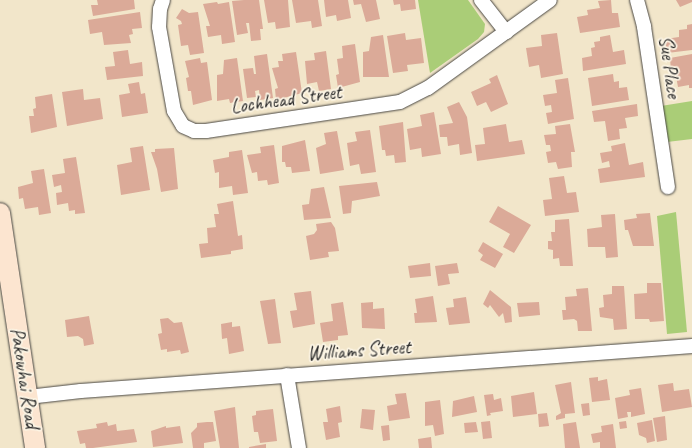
<!DOCTYPE html>
<html>
<head>
<meta charset="utf-8">
<style>
	body { margin:0 }
	#map { position:relative; width:692px; height:448px; overflow:hidden; background:#f2e6ca; font-family:Caveat,sans-serif }
	div>[style] { position:absolute }
	[style*='--x'] { left:calc(var(--x)*1px); top:calc(var(--y)*1px); width:calc(var(--w)*1px); rotate:calc(var(--a)*1deg) }
	.green>* { inset:0; background:#aacd77 }
	.building>* { inset:0; background:#dbaa98 }
	.roads { filter:drop-shadow(0 0 1px #494743) drop-shadow(0 0 1px #494743) }
	.minor>* { height:14px; margin:-7px; padding:0 7px; transform-origin:7px; border-radius:7px; background:#fff }
	.secondary>* { height:20px; margin:-10px; padding:0 10px; transform-origin:10px; border-radius:10px; background:#fce5d0 }
	span { translate:-50% -50%; white-space:nowrap; text-align:center; line-height:1.15; -webkit-text-stroke:3.5px #fcf5e5; paint-order:stroke }
	.street-label { font-size:20px; color:#2b2b2b }
</style>
</head>
<body>
<div id="map">
	<div class="green">
		<i style="clip-path:polygon(418px 0,468px 0,485px 24px,484px 32px,478px 39px,430px 73px)"></i>
		<i style="clip-path:polygon(692px 101px,692px 139px,667px 142px,661px 106px)"></i>
		<i style="clip-path:polygon(676px 212px,687px 332px,667px 334px,657px 216px)"></i>
	</div>
	<div class="building">
		<i style="clip-path:polygon(97px 0,134px 0,135px 9px,93px 16px,91px 5px,98px 5px)"></i>
		<i style="clip-path:polygon(244px 0,259px 0,263px 29px,260px 29px,261px 40px,251px 41px,249px 23px,246px 23px,248px 33px,237px 35px,232px 1px,244px 0,244px 5px)"></i>
		<i style="clip-path:polygon(264px 0,288px 0,290px 27px,276px 29px,275px 22px,268px 23px)"></i>
		<i style="clip-path:polygon(292px 0,318px 0,322px 26px,312px 28px,311px 21px,296px 23px)"></i>
		<i style="clip-path:polygon(324px 0,348px 0,351px 18px,337px 21px,336px 15px,326px 17px)"></i>
		<i style="clip-path:polygon(353px 0,376px 0,380px 19px,366px 22px,361px 4px,354px 5px)"></i>
		<i style="clip-path:polygon(393px 0,415px 0,416px 9px,401px 11px,400px 4px,394px 5px)"></i>
		<i style="clip-path:polygon(611px 0,612px 13px,618px 13px,620px 27px,580px 33px,577px 17px,588px 15px,587px 10px,600px 8px,598px 1px)"></i>
		<i style="clip-path:polygon(676px 0,692px 0,692px 2px,680px 7px)"></i>
		<i style="clip-path:polygon(217px 2px,218px 4px,229px 2px,235px 42px,222px 44px,221px 35px,208px 37px,206px 26px,210px 26px,203px 4px)"></i>
		<i style="clip-path:polygon(182px 9px,189px 13px,198px 12px,204px 53px,190px 55px,188px 45px,181px 46px,178px 25px,182px 24px,181px 21px,176px 18px)"></i>
		<i style="clip-path:polygon(140px 12px,142px 28px,132px 29px,133px 34px,129px 35px,131px 43px,104px 45px,102px 32px,90px 34px,88px 20px)"></i>
		<i style="clip-path:polygon(692px 24px,692px 50px,667px 53px,665px 39px,679px 37px,679px 30px,687px 29px,687px 25px)"></i>
		<i style="clip-path:polygon(405px 33px,406px 40px,421px 38px,424px 63px,407px 65px,408px 71px,393px 73px,387px 36px)"></i>
		<i style="clip-path:polygon(557px 33px,563px 74px,541px 78px,539px 65px,529px 67px,526px 48px,542px 46px,541px 35px)"></i>
		<i style="clip-path:polygon(383px 35px,389px 77px,363px 77px,363px 52px,369px 51px,371px 37px)"></i>
		<i style="clip-path:polygon(610px 35px,613px 52px,624px 50px,626px 64px,583px 71px,582px 58px,592px 56px,591px 48px,595px 47px,594px 42px,600px 41px,600px 37px)"></i>
		<i style="clip-path:polygon(355px 44px,360px 82px,338px 88px,336px 75px,339px 74px,337px 59px,343px 58px,342px 46px)"></i>
		<i style="clip-path:polygon(128px 50px,130px 64px,142px 62px,143px 76px,107px 80px,105px 67px,115px 66px,113px 52px)"></i>
		<i style="clip-path:polygon(326px 51px,331px 89px,319px 91px,317px 82px,307px 84px,305px 61px,315px 60px,314px 53px)"></i>
		<i style="clip-path:polygon(296px 52px,302px 93px,276px 100px,275px 89px,278px 88px,272px 68px,279px 67px,278px 61px,283px 61px,282px 54px)"></i>
		<i style="clip-path:polygon(267px 54px,273px 98px,260px 100px,259px 90px,255px 91px,256px 97px,247px 98px,243px 69px,253px 68px,254px 74px,256px 74px,254px 56px)"></i>
		<i style="clip-path:polygon(692px 54px,692px 88px,689px 88px,689px 85px,678px 87px,675px 71px,671px 71px,670px 58px)"></i>
		<i style="clip-path:polygon(200px 58px,201px 63px,207px 62px,212px 100px,193px 105px,191px 91px,188px 91px,186px 78px,189px 77px,185px 61px)"></i>
		<i style="clip-path:polygon(237px 58px,243px 101px,230px 103px,229px 99px,217px 101px,217px 75px,223px 74px,224px 60px)"></i>
		<i style="clip-path:polygon(613px 74px,614px 82px,619px 81px,619px 88px,627px 87px,629px 100px,592px 106px,588px 78px)"></i>
		<i style="clip-path:polygon(497px 75px,508px 104px,491px 112px,486px 102px,477px 106px,471px 92px,491px 83px,489px 79px)"></i>
		<i style="clip-path:polygon(568px 78px,574px 119px,548px 124px,546px 113px,552px 112px,551px 105px,545px 106px,543px 95px,557px 93px,555px 80px)"></i>
		<i style="clip-path:polygon(139px 82px,141px 94px,145px 93px,148px 113px,122px 117px,119px 95px,130px 93px,128px 84px)"></i>
		<i style="clip-path:polygon(83px 89px,84px 100px,100px 98px,103px 119px,67px 126px,62px 92px)"></i>
		<i style="clip-path:polygon(52px 94px,57px 127px,31px 133px,29px 116px,34px 116px,33px 109px,36px 108px,35px 97px)"></i>
		<i style="clip-path:polygon(459px 102px,467px 117px,472px 153px,460px 155px,459px 144px,448px 146px,447px 137px,440px 137px,439px 125px,453px 123px,447px 107px)"></i>
		<i style="clip-path:polygon(637px 104px,638px 116px,625px 118px,627px 128px,619px 129px,620px 139px,608px 141px,605px 121px,594px 122px,592px 111px)"></i>
		<i style="clip-path:polygon(434px 112px,441px 154px,422px 157px,421px 148px,410px 150px,407px 129px,422px 126px,420px 115px)"></i>
		<i style="clip-path:polygon(403px 122px,406px 162px,395px 163px,394px 155px,386px 156px,385px 150px,382px 150px,379px 126px)"></i>
		<i style="clip-path:polygon(506px 124px,509px 142px,522px 140px,525px 154px,477px 161px,475px 145px,485px 144px,483px 128px)"></i>
		<i style="clip-path:polygon(570px 124px,575px 152px,571px 152px,572px 167px,558px 169px,556px 162px,548px 163px,546px 152px,551px 151px,550px 145px,546px 145px,544px 135px,556px 134px,555px 126px)"></i>
		<i style="clip-path:polygon(370px 130px,376px 172px,361px 174px,359px 164px,350px 166px,347px 143px,357px 141px,355px 132px)"></i>
		<i style="clip-path:polygon(337px 131px,344px 170px,320px 174px,316px 148px,326px 144px,324px 133px)"></i>
		<i style="clip-path:polygon(305px 140px,310px 171px,292px 173px,291px 167px,286px 167px,285px 162px,282px 162px,282px 146px)"></i>
		<i style="clip-path:polygon(625px 143px,629px 165px,643px 162px,645px 177px,600px 183px,598px 169px,610px 167px,609px 161px,602px 163px,600px 153px,612px 151px,611px 146px)"></i>
		<i style="clip-path:polygon(274px 145px,279px 183px,268px 185px,267px 180px,258px 181px,257px 172px,252px 173px,247px 155px,261px 153px,260px 147px)"></i>
		<i style="clip-path:polygon(143px 146px,150px 190px,121px 195px,117px 165px,132px 162px,130px 148px)"></i>
		<i style="clip-path:polygon(174px 148px,178px 189px,161px 192px,157px 169px,151px 152px,155px 152px,155px 149px)"></i>
		<i style="clip-path:polygon(242px 150px,248px 193px,233px 195px,232px 186px,219px 188px,219px 172px,215px 173px,213px 160px,229px 157px,229px 152px)"></i>
		<i style="clip-path:polygon(76px 157px,85px 213px,75px 214px,75px 210px,69px 211px,68px 203px,57px 205px,56px 193px,62px 192px,61px 185px,54px 187px,52px 175px,65px 173px,63px 159px)"></i>
		<i style="clip-path:polygon(44px 169px,51px 213px,39px 215px,38px 207px,25px 209px,23px 198px,19px 199px,18px 187px,33px 183px,31px 171px)"></i>
		<i style="clip-path:polygon(564px 176px,567px 193px,576px 192px,579px 212px,545px 216px,543px 200px,552px 199px,549px 178px)"></i>
		<i style="clip-path:polygon(377px 182px,380px 196px,352px 201px,351px 213px,343px 214px,339px 186px)"></i>
		<i style="clip-path:polygon(324px 187px,331px 218px,304px 220px,302px 205px,309px 204px,311px 189px)"></i>
		<i style="clip-path:polygon(233px 201px,238px 236px,242px 235px,243px 249px,231px 251px,231px 254px,201px 258px,199px 244px,208px 243px,207px 228px,216px 227px,214px 214px,219px 214px,217px 204px)"></i>
		<i style="clip-path:polygon(498px 206px,531px 225px,514px 253px,503px 247px,510px 234px,489px 222px)"></i>
		<i style="clip-path:polygon(650px 213px,654px 246px,633px 246px,628px 230px,625px 230px,624px 220px,637px 218px,636px 214px)"></i>
		<i style="clip-path:polygon(615px 214px,618px 257px,606px 258px,605px 247px,588px 247px,587px 229px,602px 227px,601px 215px)"></i>
		<i style="clip-path:polygon(569px 219px,573px 266px,560px 266px,559px 258px,553px 259px,553px 250px,548px 249px,548px 241px,552px 241px,551px 232px,555px 232px,555px 220px)"></i>
		<i style="clip-path:polygon(331px 222px,335px 228px,339px 251px,328px 252px,329px 257px,310px 260px,306px 236px,314px 234px,317px 230px,316px 224px)"></i>
		<i style="clip-path:polygon(483px 242px,503px 254px,495px 268px,480px 260px,483px 255px,478px 251px)"></i>
		<i style="clip-path:polygon(430px 263px,431px 276px,410px 278px,408px 266px)"></i>
		<i style="clip-path:polygon(457px 263px,459px 273px,448px 274px,450px 284px,438px 286px,435px 266px)"></i>
		<i style="clip-path:polygon(647px 283px,661px 283px,664px 321px,650px 322px,649px 319px,635px 319px,634px 294px,647px 293px)"></i>
		<i style="clip-path:polygon(612px 286px,624px 286px,627px 329px,614px 330px,613px 319px,600px 317px,599px 308px,604px 307px,603px 295px,612px 294px)"></i>
		<i style="clip-path:polygon(588px 288px,592px 331px,578px 331px,577px 321px,574px 319px,563px 320px,562px 310px,566px 310px,565px 297px,577px 296px,576px 289px)"></i>
		<i style="clip-path:polygon(490px 290px,511px 307px,512px 322px,505px 323px,503px 313px,499px 317px,490px 305px,488px 308px,483px 304px)"></i>
		<i style="clip-path:polygon(311px 291px,315px 324px,293px 328px,290px 311px,297px 310px,294px 293px)"></i>
		<i style="clip-path:polygon(433px 296px,437px 322px,415px 323px,414px 313px,417px 313px,415px 299px)"></i>
		<i style="clip-path:polygon(466px 297px,470px 323px,449px 325px,446px 308px,454px 307px,453px 299px)"></i>
		<i style="clip-path:polygon(275px 299px,281px 343px,268px 344px,260px 301px)"></i>
		<i style="clip-path:polygon(343px 302px,348px 335px,338px 336px,338px 340px,323px 342px,320px 323px,333px 321px,331px 304px)"></i>
		<i style="clip-path:polygon(373px 302px,373px 309px,384px 308px,385px 329px,362px 328px,361px 303px)"></i>
		<i style="clip-path:polygon(539px 302px,540px 315px,519px 317px,517px 303px)"></i>
		<i style="clip-path:polygon(89px 316px,94px 344px,84px 346px,83px 339px,78px 336px,67px 337px,65px 320px)"></i>
		<i style="clip-path:polygon(168px 318px,174px 323px,182px 322px,189px 352px,181px 354px,180px 350px,167px 352px,167px 349px,161px 350px,158px 334px,162px 333px,160px 319px)"></i>
		<i style="clip-path:polygon(232px 322px,232px 327px,240px 326px,244px 351px,229px 354px,227px 338px,222px 339px,221px 324px)"></i>
		<i style="clip-path:polygon(598px 377px,598px 381px,607px 379px,610px 400px,592px 402px,589px 378px)"></i>
		<i style="clip-path:polygon(571px 382px,575px 413px,565px 414px,565px 418px,556px 420px,556px 416px,561px 413px,555px 385px)"></i>
		<i style="clip-path:polygon(673px 383px,674px 391px,689px 389px,692px 407px,662px 412px,658px 385px)"></i>
		<i style="clip-path:polygon(641px 388px,645px 414px,631px 417px,631px 412px,627px 412px,628px 417px,618px 419px,615px 398px,630px 395px,629px 390px)"></i>
		<i style="clip-path:polygon(534px 392px,537px 414px,513px 417px,511px 396px)"></i>
		<i style="clip-path:polygon(406px 393px,410px 418px,389px 421px,387px 406px,397px 404px,395px 394px)"></i>
		<i style="clip-path:polygon(493px 394px,494px 400px,501px 398px,503px 411px,490px 413px,491px 415px,487px 416px,484px 395px)"></i>
		<i style="clip-path:polygon(474px 396px,477px 412px,452px 417px,453px 401px)"></i>
		<i style="clip-path:polygon(440px 400px,444px 434px,435px 436px,433px 425px,425px 426px,425px 402px)"></i>
		<i style="clip-path:polygon(589px 403px,590px 415px,583px 416px,581px 404px)"></i>
		<i style="clip-path:polygon(340px 406px,342px 422px,338px 423px,340px 437px,326px 440px,323px 422px,328px 422px,326px 409px)"></i>
		<i style="clip-path:polygon(235px 407px,239px 448px,220px 448px,214px 411px)"></i>
		<i style="clip-path:polygon(273px 409px,277px 441px,260px 443px,258px 432px,254px 432px,252px 416px,256px 415px,256px 411px)"></i>
		<i style="clip-path:polygon(362px 409px,375px 410px,373px 430px,360px 428px)"></i>
		<i style="clip-path:polygon(547px 413px,549px 426px,539px 427px,538px 414px)"></i>
		<i style="clip-path:polygon(665px 416px,667px 440px,657px 442px,653px 418px)"></i>
		<i style="clip-path:polygon(652px 420px,655px 441px,647px 443px,646px 438px,639px 435px,637px 423px)"></i>
		<i style="clip-path:polygon(490px 421px,492px 438px,483px 439px,481px 422px)"></i>
		<i style="clip-path:polygon(626px 421px,627px 428px,620px 429px,619px 422px)"></i>
		<i style="clip-path:polygon(107px 422px,108px 426px,116px 424px,117px 431px,134px 429px,137px 442px,93px 448px,86px 448px,85px 443px,80px 444px,77px 431px,97px 428px,96px 424px)"></i>
		<i style="clip-path:polygon(207px 422px,213px 422px,216px 441px,204px 443px,204px 448px,193px 448px,191px 433px,197px 427px,197px 423px)"></i>
		<i style="clip-path:polygon(476px 422px,478px 432px,465px 433px,464px 423px)"></i>
		<i style="clip-path:polygon(576px 422px,580px 448px,565px 448px,563px 424px)"></i>
		<i style="clip-path:polygon(613px 424px,616px 448px,600px 448px,600px 442px,593px 443px,591px 434px,602px 432px,601px 426px)"></i>
		<i style="clip-path:polygon(389px 425px,390px 440px,383px 441px,381px 426px)"></i>
		<i style="clip-path:polygon(166px 426px,166px 428px,180px 426px,183px 443px,153px 447px,151px 431px)"></i>
		<i style="clip-path:polygon(431px 437px,432px 448px,419px 448px,418px 439px)"></i>
		<i style="clip-path:polygon(266px 444px,266px 448px,249px 448px,249px 447px)"></i>
	</div>
	<div class="roads">
		<div class="minor">
			<i style="--x:163;--y:0;--w:9;--a:108"></i>
			<i style="--x:160;--y:9;--w:18;--a:93"></i>
			<i style="--x:159;--y:27;--w:85;--a:79.9"></i>
			<i style="--x:174;--y:111;--w:17;--a:59"></i>
			<i style="--x:183;--y:126;--w:12;--a:24"></i>
			<i style="--x:194;--y:131;--w:12;--a:0"></i>
			<i style="--x:206;--y:131;--w:196;--a:-8.5"></i>
			<i style="--x:400;--y:102;--w:31;--a:-27"></i>
			<i style="--x:428;--y:88;--w:150;--a:-35.8"></i>
			<i style="--x:481;--y:0;--w:41;--a:52"></i>
			<i style="--x:637;--y:0;--w:28;--a:75"></i>
			<i style="--x:644;--y:27;--w:162;--a:81.5"></i>
			<i style="--x:287;--y:375;--w:74;--a:80.7"></i>
			<i style="--x:28;--y:397;--w:53;--a:-6.5"></i>
			<i style="--x:81;--y:391;--w:613;--a:-4.21"></i>
		</div>
		<div class="secondary">
			<i style="--x:0;--y:213;--w:238;--a:81.5"></i>
		</div>
	</div>
	<div class="street-label">
		<span style="left:670px;top:67px;rotate:82deg">Sue Place</span>
		<span style="left:286px;top:99px;rotate:-8deg">Lochhead Street</span>
		<span style="left:359px;top:350px;rotate:-4deg">Williams Street</span>
		<span style="left:25px;top:378px;rotate:81deg">Pakowhai Road</span>
	</div>
</div>
</body>
</html>
